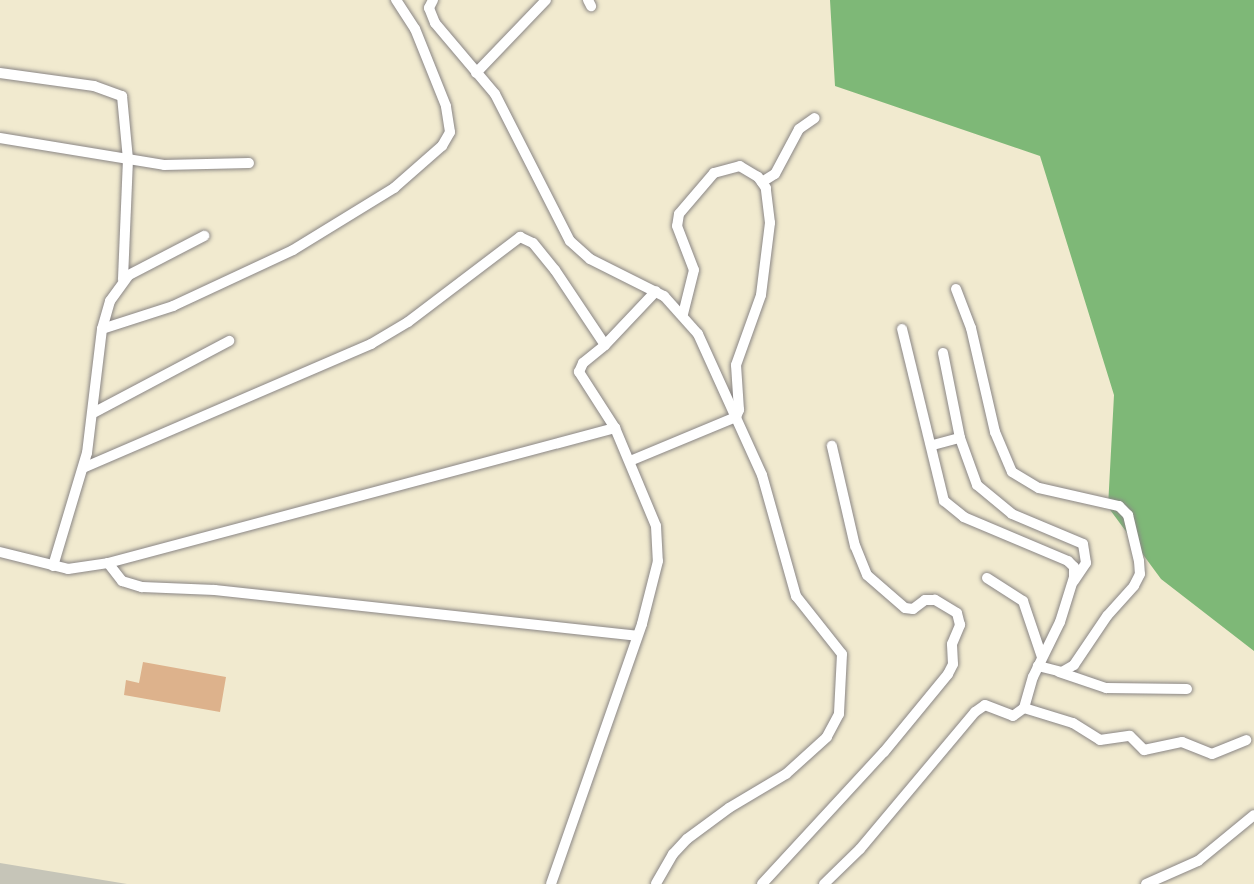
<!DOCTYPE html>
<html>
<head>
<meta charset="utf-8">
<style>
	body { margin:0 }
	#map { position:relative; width:1254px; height:884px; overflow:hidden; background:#f1eacf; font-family:"IM FELL Great Primer",serif }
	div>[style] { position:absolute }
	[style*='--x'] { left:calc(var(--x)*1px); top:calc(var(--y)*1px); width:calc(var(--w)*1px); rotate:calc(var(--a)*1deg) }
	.industrial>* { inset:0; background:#c6c5b8 }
	.forest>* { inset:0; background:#7eb877 }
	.building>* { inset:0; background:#ddb28c }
	.roads { filter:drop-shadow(0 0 2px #8a8685) drop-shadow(0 0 2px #8a8685) }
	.street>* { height:10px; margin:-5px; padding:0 5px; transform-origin:5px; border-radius:5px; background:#fff }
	span { translate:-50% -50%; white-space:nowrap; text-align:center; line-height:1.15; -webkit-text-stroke:5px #fcf5e5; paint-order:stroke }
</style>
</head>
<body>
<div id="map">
	<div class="industrial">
		<i style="clip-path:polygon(0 863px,127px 884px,0 884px)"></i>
	</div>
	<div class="forest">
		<i style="clip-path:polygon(830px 0,1254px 0,1254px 651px,1161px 579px,1108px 507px,1114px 395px,1040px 156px,835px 86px)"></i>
	</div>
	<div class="building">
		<i style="clip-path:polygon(143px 662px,226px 677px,220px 712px,124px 695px,126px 680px,139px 683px)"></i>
	</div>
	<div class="roads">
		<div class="street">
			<i style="--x:433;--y:0;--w:9;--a:117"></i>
			<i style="--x:429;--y:8;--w:16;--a:68"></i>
			<i style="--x:435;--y:23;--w:93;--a:49.8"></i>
			<i style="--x:495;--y:94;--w:165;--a:63"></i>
			<i style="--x:570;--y:241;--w:27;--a:42"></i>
			<i style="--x:590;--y:259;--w:83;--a:26.6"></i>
			<i style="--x:664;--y:296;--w:51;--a:48.2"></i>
			<i style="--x:698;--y:334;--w:155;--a:65.6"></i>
			<i style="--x:762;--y:475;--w:126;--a:74.3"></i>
			<i style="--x:796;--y:596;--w:74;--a:51.6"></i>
			<i style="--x:842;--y:654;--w:60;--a:92.9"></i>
			<i style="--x:839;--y:714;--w:26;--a:118"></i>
			<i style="--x:827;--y:737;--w:55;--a:137.9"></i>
			<i style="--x:786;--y:774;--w:66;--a:149.2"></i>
			<i style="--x:729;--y:808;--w:52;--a:143.6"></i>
			<i style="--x:687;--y:839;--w:21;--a:133"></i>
			<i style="--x:673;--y:854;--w:34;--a:120"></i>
			<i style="--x:588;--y:0;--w:7;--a:63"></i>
			<i style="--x:0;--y:73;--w:95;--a:7.9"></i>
			<i style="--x:94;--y:86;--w:30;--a:20"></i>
			<i style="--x:122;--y:96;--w:63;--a:84.6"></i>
			<i style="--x:128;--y:159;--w:121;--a:92.4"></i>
			<i style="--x:476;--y:73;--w:101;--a:-46.2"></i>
			<i style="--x:0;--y:138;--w:166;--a:9.3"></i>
			<i style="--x:164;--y:165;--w:85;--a:-1.3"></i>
			<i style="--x:762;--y:182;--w:15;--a:-32"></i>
			<i style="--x:775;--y:174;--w:51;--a:-61.9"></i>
			<i style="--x:799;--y:129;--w:19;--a:-35"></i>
			<i style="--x:956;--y:289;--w:42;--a:69"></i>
			<i style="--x:971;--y:328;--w:107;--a:77"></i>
			<i style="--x:995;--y:432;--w:43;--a:67"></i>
			<i style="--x:1012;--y:472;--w:31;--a:31"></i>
			<i style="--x:1039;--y:488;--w:82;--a:12.7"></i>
			<i style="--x:1119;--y:506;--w:13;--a:45"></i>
			<i style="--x:1128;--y:515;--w:47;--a:76.6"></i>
			<i style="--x:1139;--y:561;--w:13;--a:86"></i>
			<i style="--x:1140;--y:574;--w:13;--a:117"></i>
			<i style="--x:1134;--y:586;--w:40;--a:132"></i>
			<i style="--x:1107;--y:616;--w:59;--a:124"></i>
			<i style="--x:1074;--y:665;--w:14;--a:150"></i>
			<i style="--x:1062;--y:672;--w:25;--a:-166"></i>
			<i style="--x:102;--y:329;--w:75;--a:-17.9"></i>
			<i style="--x:173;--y:306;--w:132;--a:-25"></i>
			<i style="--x:293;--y:250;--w:119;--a:-31.5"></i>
			<i style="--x:394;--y:188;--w:64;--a:-41.2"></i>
			<i style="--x:442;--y:146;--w:16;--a:-60"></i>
			<i style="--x:450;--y:132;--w:26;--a:-99"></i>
			<i style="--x:446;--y:106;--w:83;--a:-111.9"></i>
			<i style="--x:415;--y:29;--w:35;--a:-123"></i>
			<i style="--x:943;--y:353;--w:87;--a:78.7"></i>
			<i style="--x:960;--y:438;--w:50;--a:70.1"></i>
			<i style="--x:977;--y:485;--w:45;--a:39.6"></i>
			<i style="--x:1012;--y:514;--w:77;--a:22.9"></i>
			<i style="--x:1083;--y:544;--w:19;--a:81"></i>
			<i style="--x:1086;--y:563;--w:22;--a:124"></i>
			<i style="--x:95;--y:412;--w:152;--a:-27.9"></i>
			<i style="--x:615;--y:428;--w:67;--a:-122.7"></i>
			<i style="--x:579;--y:372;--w:10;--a:-66"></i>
			<i style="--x:583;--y:363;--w:28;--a:-39"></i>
			<i style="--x:605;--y:345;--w:74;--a:-46.6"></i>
			<i style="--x:933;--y:445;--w:28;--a:-15"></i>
			<i style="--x:630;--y:461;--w:115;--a:-22.5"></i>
			<i style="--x:736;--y:417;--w:8;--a:-67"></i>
			<i style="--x:739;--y:410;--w:45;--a:-93.8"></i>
			<i style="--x:736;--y:365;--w:74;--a:-70.3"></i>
			<i style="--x:761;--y:295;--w:73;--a:-82.9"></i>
			<i style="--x:770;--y:223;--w:35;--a:-97"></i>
			<i style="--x:766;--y:188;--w:14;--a:-126"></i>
			<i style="--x:758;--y:177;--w:21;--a:-149"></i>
			<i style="--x:740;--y:166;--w:27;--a:165"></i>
			<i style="--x:714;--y:173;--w:54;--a:130.5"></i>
			<i style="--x:679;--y:214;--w:12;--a:99"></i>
			<i style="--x:677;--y:226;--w:47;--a:68.9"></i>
			<i style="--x:694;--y:270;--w:45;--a:104"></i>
			<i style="--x:83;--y:468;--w:314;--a:-23.3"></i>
			<i style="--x:371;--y:344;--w:43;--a:-30.7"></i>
			<i style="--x:408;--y:322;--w:141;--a:-37.2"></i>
			<i style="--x:520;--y:237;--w:14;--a:25"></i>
			<i style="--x:533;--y:243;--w:35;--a:51"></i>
			<i style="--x:555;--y:270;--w:90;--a:56.3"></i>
			<i style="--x:0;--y:552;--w:70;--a:14"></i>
			<i style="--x:68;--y:569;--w:40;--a:-8.5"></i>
			<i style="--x:108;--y:563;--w:525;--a:-14.91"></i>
			<i style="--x:615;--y:428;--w:106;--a:67.3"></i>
			<i style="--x:656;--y:526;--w:35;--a:87"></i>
			<i style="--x:658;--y:561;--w:65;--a:104.3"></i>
			<i style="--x:642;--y:624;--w:275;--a:109.3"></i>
			<i style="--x:108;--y:563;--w:23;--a:52"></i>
			<i style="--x:122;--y:581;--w:21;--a:17"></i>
			<i style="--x:142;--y:587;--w:73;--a:2.4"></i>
			<i style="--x:215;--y:590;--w:424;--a:6.2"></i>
			<i style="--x:53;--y:566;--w:118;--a:-73.3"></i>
			<i style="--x:87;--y:453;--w:125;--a:-83.1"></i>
			<i style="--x:102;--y:329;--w:29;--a:-74"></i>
			<i style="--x:110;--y:301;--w:32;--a:-54"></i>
			<i style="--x:129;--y:275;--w:85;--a:-27.5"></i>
			<i style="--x:987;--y:578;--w:43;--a:32.6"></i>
			<i style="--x:1023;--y:601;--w:59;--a:71.3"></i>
			<i style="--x:1059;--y:672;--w:50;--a:18.8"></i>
			<i style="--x:1106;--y:688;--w:81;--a:0.7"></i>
			<i style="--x:1024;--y:708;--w:51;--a:17"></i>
			<i style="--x:1073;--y:723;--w:32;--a:32"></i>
			<i style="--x:1100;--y:740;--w:30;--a:-8"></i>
			<i style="--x:1130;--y:736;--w:20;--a:45"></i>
			<i style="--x:1144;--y:750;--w:39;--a:-12"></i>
			<i style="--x:1182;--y:742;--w:32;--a:22"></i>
			<i style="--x:1212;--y:754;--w:37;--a:-22"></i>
			<i style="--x:762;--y:884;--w:180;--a:-47.3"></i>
			<i style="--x:884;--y:752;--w:101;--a:-50.6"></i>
			<i style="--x:948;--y:674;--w:11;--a:-63"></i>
			<i style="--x:953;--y:664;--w:20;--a:-93"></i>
			<i style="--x:952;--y:644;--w:21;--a:-67"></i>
			<i style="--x:960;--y:625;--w:12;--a:-104"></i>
			<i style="--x:957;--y:613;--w:26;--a:-149"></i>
			<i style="--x:935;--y:600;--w:10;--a:180"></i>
			<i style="--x:925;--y:600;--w:15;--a:143"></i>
			<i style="--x:913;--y:609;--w:8;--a:-173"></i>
			<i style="--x:905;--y:608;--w:50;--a:-139"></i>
			<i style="--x:867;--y:575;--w:31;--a:-112"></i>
			<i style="--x:855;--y:546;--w:103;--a:-103"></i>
			<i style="--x:824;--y:884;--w:50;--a:-44.2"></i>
			<i style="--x:860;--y:849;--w:179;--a:-50"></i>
			<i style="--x:975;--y:712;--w:12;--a:-35"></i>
			<i style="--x:985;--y:705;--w:30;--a:21"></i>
			<i style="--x:1013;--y:716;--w:14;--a:-36"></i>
			<i style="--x:1024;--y:708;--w:32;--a:-74"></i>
			<i style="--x:1033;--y:677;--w:61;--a:-63.9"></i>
			<i style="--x:1060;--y:622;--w:47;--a:-72.7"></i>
			<i style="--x:1074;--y:577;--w:10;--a:-90"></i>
			<i style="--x:1074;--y:567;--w:8;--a:-135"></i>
			<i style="--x:1068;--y:561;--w:113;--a:-157.1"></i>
			<i style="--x:964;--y:517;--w:26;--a:-141"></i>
			<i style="--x:944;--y:501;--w:177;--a:-103.7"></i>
			<i style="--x:1146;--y:884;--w:57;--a:-23.9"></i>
			<i style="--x:1198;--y:861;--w:72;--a:-39.4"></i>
		</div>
	</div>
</div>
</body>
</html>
